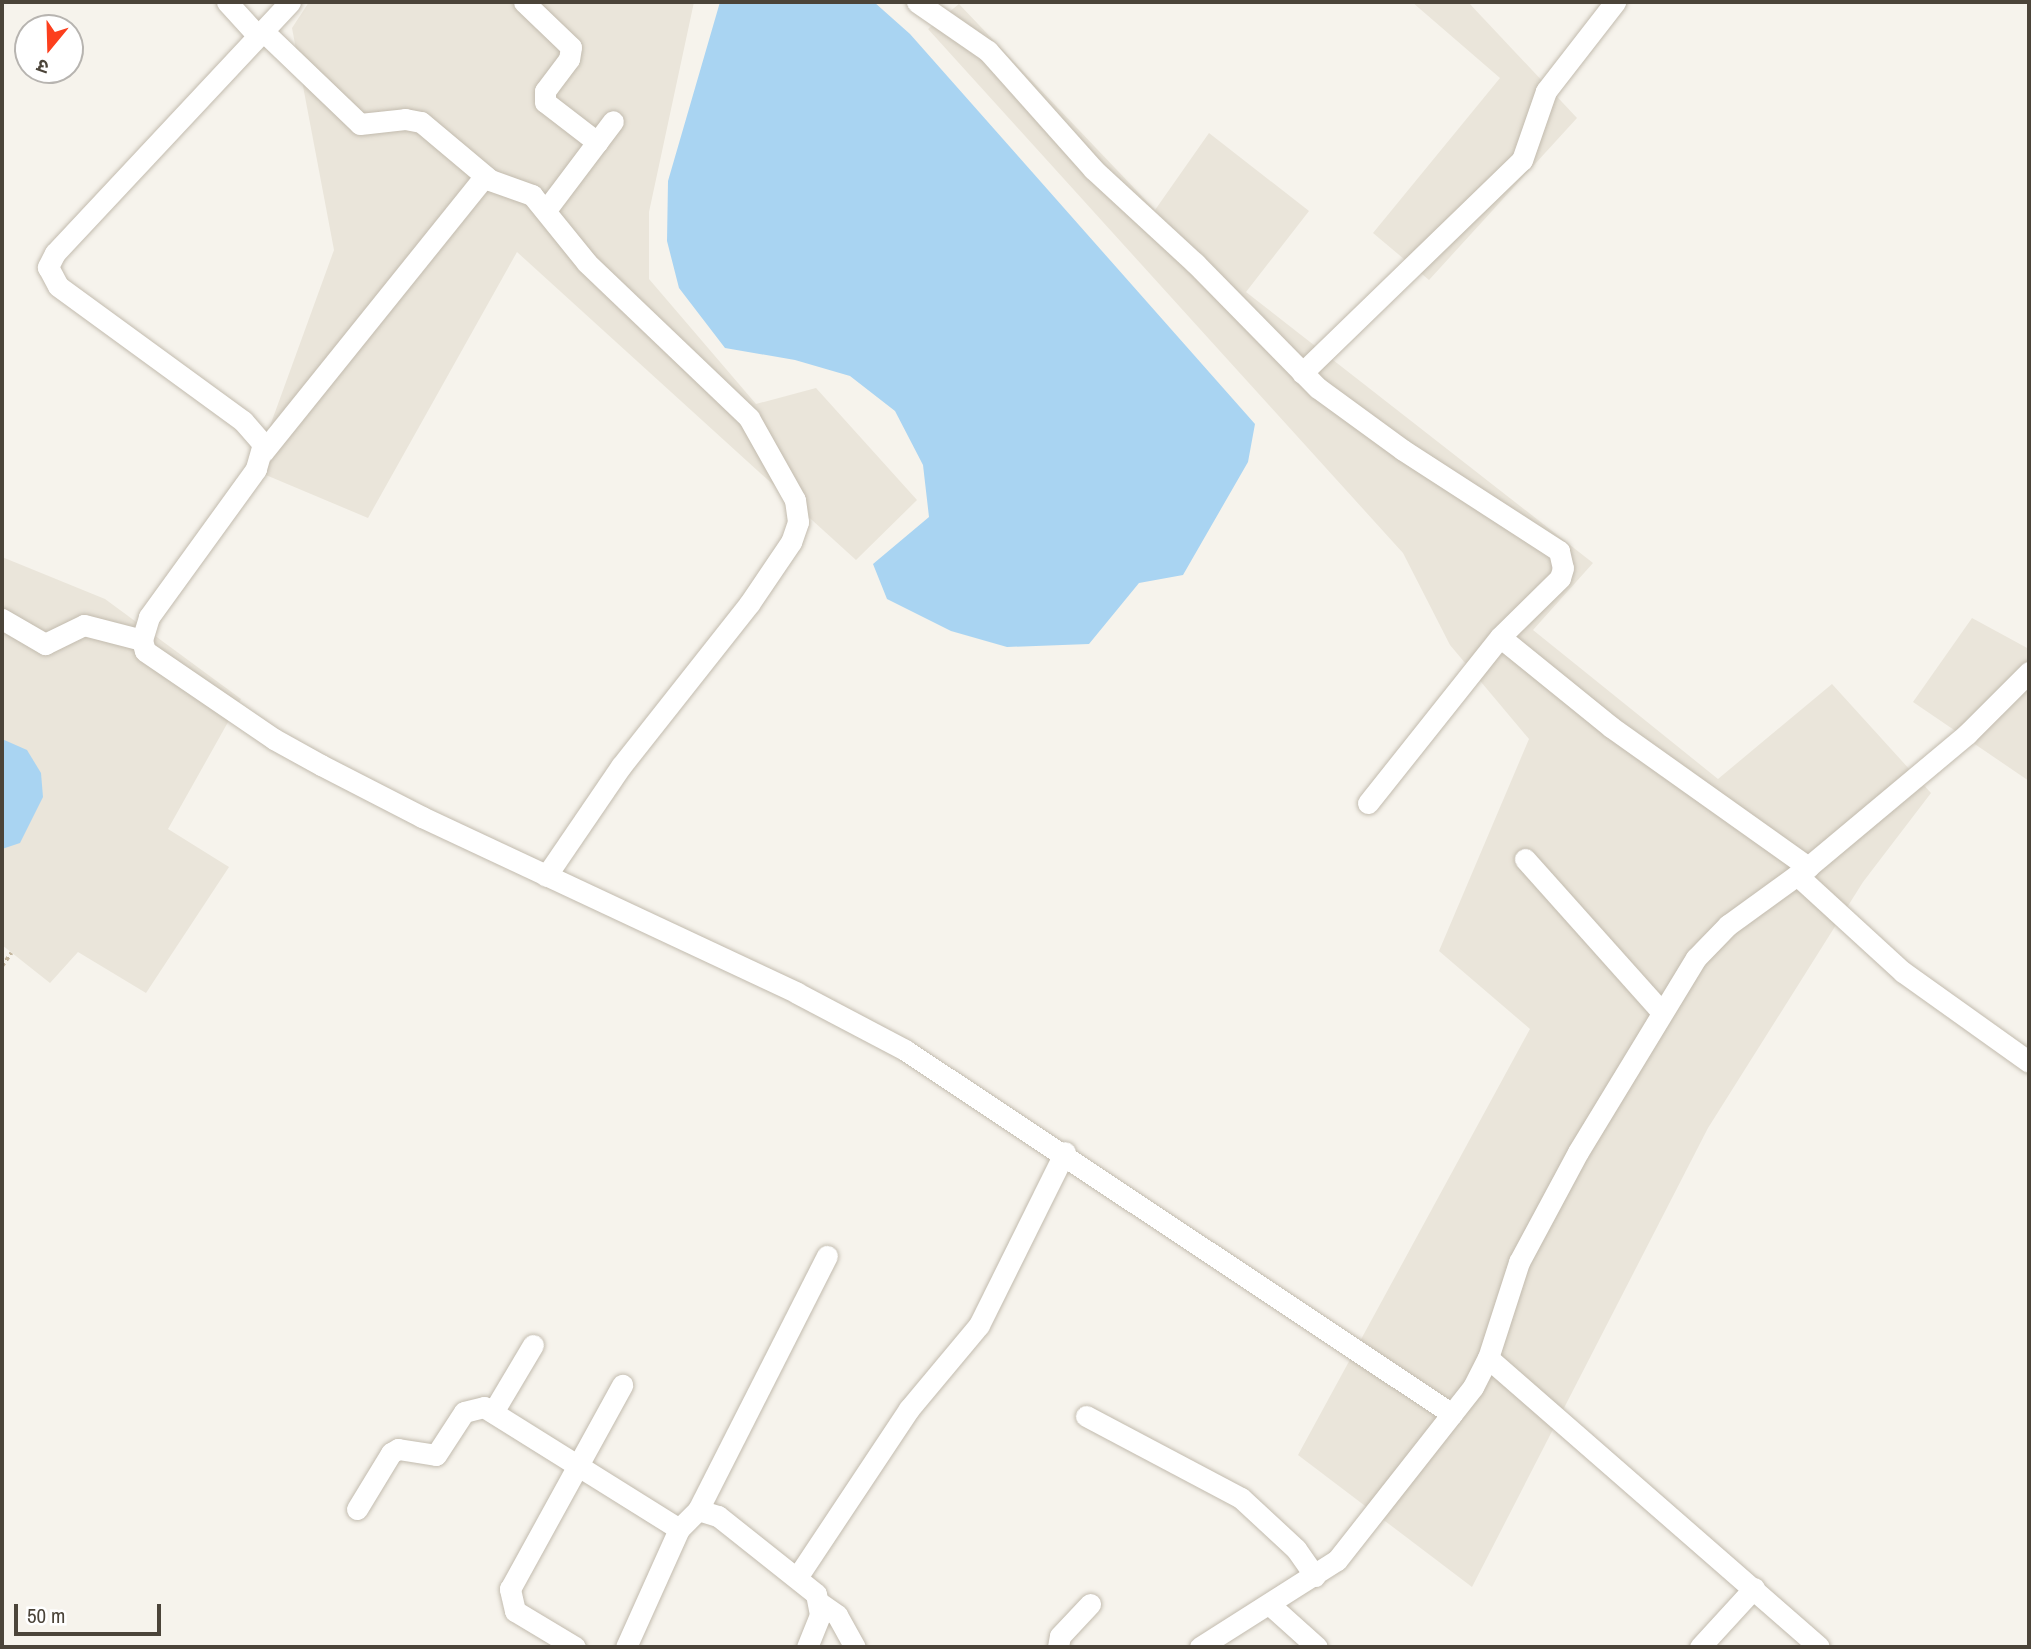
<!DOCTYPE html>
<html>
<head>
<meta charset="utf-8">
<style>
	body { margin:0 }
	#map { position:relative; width:2031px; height:1649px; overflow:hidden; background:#f6f3ec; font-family:"Archivo Narrow","Noto Sans Devanagari",sans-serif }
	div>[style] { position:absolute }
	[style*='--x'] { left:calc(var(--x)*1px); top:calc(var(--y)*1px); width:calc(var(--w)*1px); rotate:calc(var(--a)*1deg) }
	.residential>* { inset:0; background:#eae5da }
	.water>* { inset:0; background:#a9d4f2 }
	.path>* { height:3.5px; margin-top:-1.75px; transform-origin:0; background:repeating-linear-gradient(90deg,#c4b79f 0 3.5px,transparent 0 7px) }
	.roads { filter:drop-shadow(0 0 2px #c2bbae) drop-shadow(0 0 2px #c2bbae) }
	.minor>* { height:21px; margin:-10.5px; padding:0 10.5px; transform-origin:10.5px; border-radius:10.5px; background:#fff }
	span { translate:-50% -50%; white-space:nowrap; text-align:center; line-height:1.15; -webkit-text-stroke:7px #fff; paint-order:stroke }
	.frame { position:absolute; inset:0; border:4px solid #4b4439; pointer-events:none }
	.north { position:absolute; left:14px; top:14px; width:70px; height:70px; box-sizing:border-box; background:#fff; border:2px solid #b7b4b0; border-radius:50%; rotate:199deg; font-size:19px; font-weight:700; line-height:28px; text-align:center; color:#4b4439 }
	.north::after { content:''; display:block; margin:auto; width:24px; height:32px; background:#fc3f1d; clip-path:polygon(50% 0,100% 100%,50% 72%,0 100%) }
	.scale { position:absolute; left:14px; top:1604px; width:147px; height:32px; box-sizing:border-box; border:4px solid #4b4439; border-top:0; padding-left:9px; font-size:21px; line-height:24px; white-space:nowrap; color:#4b4439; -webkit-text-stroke:5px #fff; paint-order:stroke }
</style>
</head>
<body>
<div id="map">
	<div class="residential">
		<i style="clip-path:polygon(309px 2px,694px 2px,649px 212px,649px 279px,756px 404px,816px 388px,917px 500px,856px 560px,517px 252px,368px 518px,254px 470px,334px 250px,292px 28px)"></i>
		<i style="clip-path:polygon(1412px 2px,1468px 2px,1577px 118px,1429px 280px,1373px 233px,1500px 78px)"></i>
		<i style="clip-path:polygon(959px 4px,1155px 210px,1209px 133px,1309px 211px,1246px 292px,1593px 563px,1533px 630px,1718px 779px,1832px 684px,1931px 793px,1863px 882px,1708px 1128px,1472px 1587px,1298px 1455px,1530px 1029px,1439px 951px,1529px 739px,1450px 645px,1403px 553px,928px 29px)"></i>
		<i style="clip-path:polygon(2px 557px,105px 599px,241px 699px,168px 829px,229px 867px,146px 993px,78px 952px,50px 983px,2px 945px)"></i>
		<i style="clip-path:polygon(1972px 618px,2029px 649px,2029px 781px,1913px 702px)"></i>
	</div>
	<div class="water">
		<i style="clip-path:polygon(720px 2px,874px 2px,910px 34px,1255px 424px,1248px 462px,1183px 575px,1139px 583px,1089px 644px,1007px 647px,951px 631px,887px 599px,873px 564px,929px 517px,923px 465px,895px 411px,850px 376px,795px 360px,725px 348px,679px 288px,667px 241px,668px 181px)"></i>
		<i style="clip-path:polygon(2px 739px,27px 750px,41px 773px,43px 797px,20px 843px,2px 849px)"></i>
	</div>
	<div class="path">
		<i style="--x:2;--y:966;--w:16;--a:-55"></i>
	</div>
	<div class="roads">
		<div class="minor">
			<i style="--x:227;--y:2;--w:46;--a:47.6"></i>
			<i style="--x:290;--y:2;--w:344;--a:133.1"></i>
			<i style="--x:55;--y:253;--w:16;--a:117"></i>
			<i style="--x:48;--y:267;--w:21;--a:62"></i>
			<i style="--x:58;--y:286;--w:229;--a:36.1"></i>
			<i style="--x:243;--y:421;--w:30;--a:49"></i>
			<i style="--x:263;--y:444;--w:26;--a:106"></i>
			<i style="--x:256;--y:469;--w:183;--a:125.9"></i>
			<i style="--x:149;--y:617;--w:24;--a:107"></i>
			<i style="--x:142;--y:640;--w:11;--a:75"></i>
			<i style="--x:145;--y:651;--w:156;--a:34.3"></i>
			<i style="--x:274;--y:739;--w:54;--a:29"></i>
			<i style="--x:321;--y:765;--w:114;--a:27.2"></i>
			<i style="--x:422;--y:817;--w:414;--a:25.1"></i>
			<i style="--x:797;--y:993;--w:122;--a:27.8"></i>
			<i style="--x:905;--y:1050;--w:657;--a:33.64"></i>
			<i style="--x:524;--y:2;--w:65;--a:43.8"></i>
			<i style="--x:571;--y:47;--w:12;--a:99"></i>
			<i style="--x:569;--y:59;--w:40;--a:127"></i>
			<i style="--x:545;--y:91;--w:11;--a:90"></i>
			<i style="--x:545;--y:102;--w:66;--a:37.6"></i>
			<i style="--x:917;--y:2;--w:86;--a:34.6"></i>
			<i style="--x:988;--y:51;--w:158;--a:48.3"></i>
			<i style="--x:1093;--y:169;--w:139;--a:42.7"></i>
			<i style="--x:1195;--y:263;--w:175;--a:45.5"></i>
			<i style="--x:1318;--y:388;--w:105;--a:36.1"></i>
			<i style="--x:1403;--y:450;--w:186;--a:32.9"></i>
			<i style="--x:1559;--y:551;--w:17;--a:77"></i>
			<i style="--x:1563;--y:568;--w:10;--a:107"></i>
			<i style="--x:1560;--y:578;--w:84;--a:135.5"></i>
			<i style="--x:1500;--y:637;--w:143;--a:39"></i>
			<i style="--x:1611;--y:727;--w:242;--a:35.4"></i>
			<i style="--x:263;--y:31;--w:134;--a:43.8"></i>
			<i style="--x:360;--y:124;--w:45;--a:-6.3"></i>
			<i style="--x:405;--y:119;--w:16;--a:11"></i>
			<i style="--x:421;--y:122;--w:90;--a:40"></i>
			<i style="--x:490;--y:180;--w:45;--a:19.7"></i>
			<i style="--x:532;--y:195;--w:87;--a:51"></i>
			<i style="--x:587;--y:263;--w:224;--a:43.7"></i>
			<i style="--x:749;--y:418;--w:94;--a:60.7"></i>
			<i style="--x:795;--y:500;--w:22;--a:82"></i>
			<i style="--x:798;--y:522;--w:21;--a:109"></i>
			<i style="--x:791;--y:542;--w:75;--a:124.1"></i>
			<i style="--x:749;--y:604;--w:206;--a:128.3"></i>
			<i style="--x:621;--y:766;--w:133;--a:124.3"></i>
			<i style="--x:546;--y:210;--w:111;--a:-53"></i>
			<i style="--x:1302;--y:373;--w:306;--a:-44.1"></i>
			<i style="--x:1522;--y:160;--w:73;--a:-70.8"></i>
			<i style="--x:1546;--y:91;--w:113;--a:-52.2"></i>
			<i style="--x:263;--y:452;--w:354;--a:-51.2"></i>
			<i style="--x:2;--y:619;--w:50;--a:30.2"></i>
			<i style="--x:45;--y:644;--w:43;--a:-26"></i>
			<i style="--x:84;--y:625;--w:60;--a:14.5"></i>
			<i style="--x:1368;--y:803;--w:212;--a:-51.5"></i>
			<i style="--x:1525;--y:859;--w:205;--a:48.2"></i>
			<i style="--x:1797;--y:875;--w:144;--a:42.5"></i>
			<i style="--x:1903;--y:972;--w:155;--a:35.5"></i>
			<i style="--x:1488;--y:1358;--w:439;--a:41.1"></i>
			<i style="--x:493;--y:1412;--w:78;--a:-59.2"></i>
			<i style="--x:1086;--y:1416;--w:175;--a:27.9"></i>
			<i style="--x:1241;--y:1498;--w:75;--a:42.8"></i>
			<i style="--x:1296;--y:1549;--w:33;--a:55"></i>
			<i style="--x:357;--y:1509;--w:66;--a:-58.7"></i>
			<i style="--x:391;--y:1453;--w:8;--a:-30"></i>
			<i style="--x:398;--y:1449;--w:38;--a:9"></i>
			<i style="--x:436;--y:1455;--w:51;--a:-56.9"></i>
			<i style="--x:464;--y:1412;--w:21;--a:-14"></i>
			<i style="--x:484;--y:1407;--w:230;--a:32"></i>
			<i style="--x:698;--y:1510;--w:285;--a:-63.1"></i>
			<i style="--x:798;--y:1576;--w:201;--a:-56.4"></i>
			<i style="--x:909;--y:1409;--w:109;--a:-50.2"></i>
			<i style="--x:979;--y:1325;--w:193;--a:-63.6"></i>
			<i style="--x:820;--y:1603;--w:21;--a:35"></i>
			<i style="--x:837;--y:1615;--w:37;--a:61"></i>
			<i style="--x:1269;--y:1604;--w:64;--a:41.9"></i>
			<i style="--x:575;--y:1647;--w:70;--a:-149"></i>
			<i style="--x:515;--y:1611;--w:23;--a:-103"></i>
			<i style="--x:510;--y:1589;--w:233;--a:-61.2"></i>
			<i style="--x:626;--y:1647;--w:129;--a:-65.8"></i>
			<i style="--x:679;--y:1529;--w:27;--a:-45"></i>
			<i style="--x:698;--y:1510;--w:21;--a:17"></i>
			<i style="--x:718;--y:1516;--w:125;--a:38.5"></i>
			<i style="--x:816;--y:1594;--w:21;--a:79"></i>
			<i style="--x:820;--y:1615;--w:35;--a:112"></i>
			<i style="--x:1058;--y:1647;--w:11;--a:-80"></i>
			<i style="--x:1060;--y:1636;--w:44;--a:-46.8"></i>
			<i style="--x:1200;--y:1647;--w:162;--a:-32.4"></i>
			<i style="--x:1337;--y:1560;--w:220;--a:-51.8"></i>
			<i style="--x:1473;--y:1387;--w:33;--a:-63"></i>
			<i style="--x:1488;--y:1358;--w:101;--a:-72.1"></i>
			<i style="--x:1519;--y:1262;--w:125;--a:-61.8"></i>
			<i style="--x:1578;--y:1152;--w:227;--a:-58.7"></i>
			<i style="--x:1696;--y:958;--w:46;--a:-45.9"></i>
			<i style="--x:1728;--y:925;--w:99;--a:-35.9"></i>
			<i style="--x:1808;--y:867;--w:207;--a:-39.9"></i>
			<i style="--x:1967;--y:734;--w:88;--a:-45"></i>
			<i style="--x:1700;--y:1647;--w:80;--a:-47.5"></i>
		</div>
	</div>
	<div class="frame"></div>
	<div class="north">उ</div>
	<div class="scale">50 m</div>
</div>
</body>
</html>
